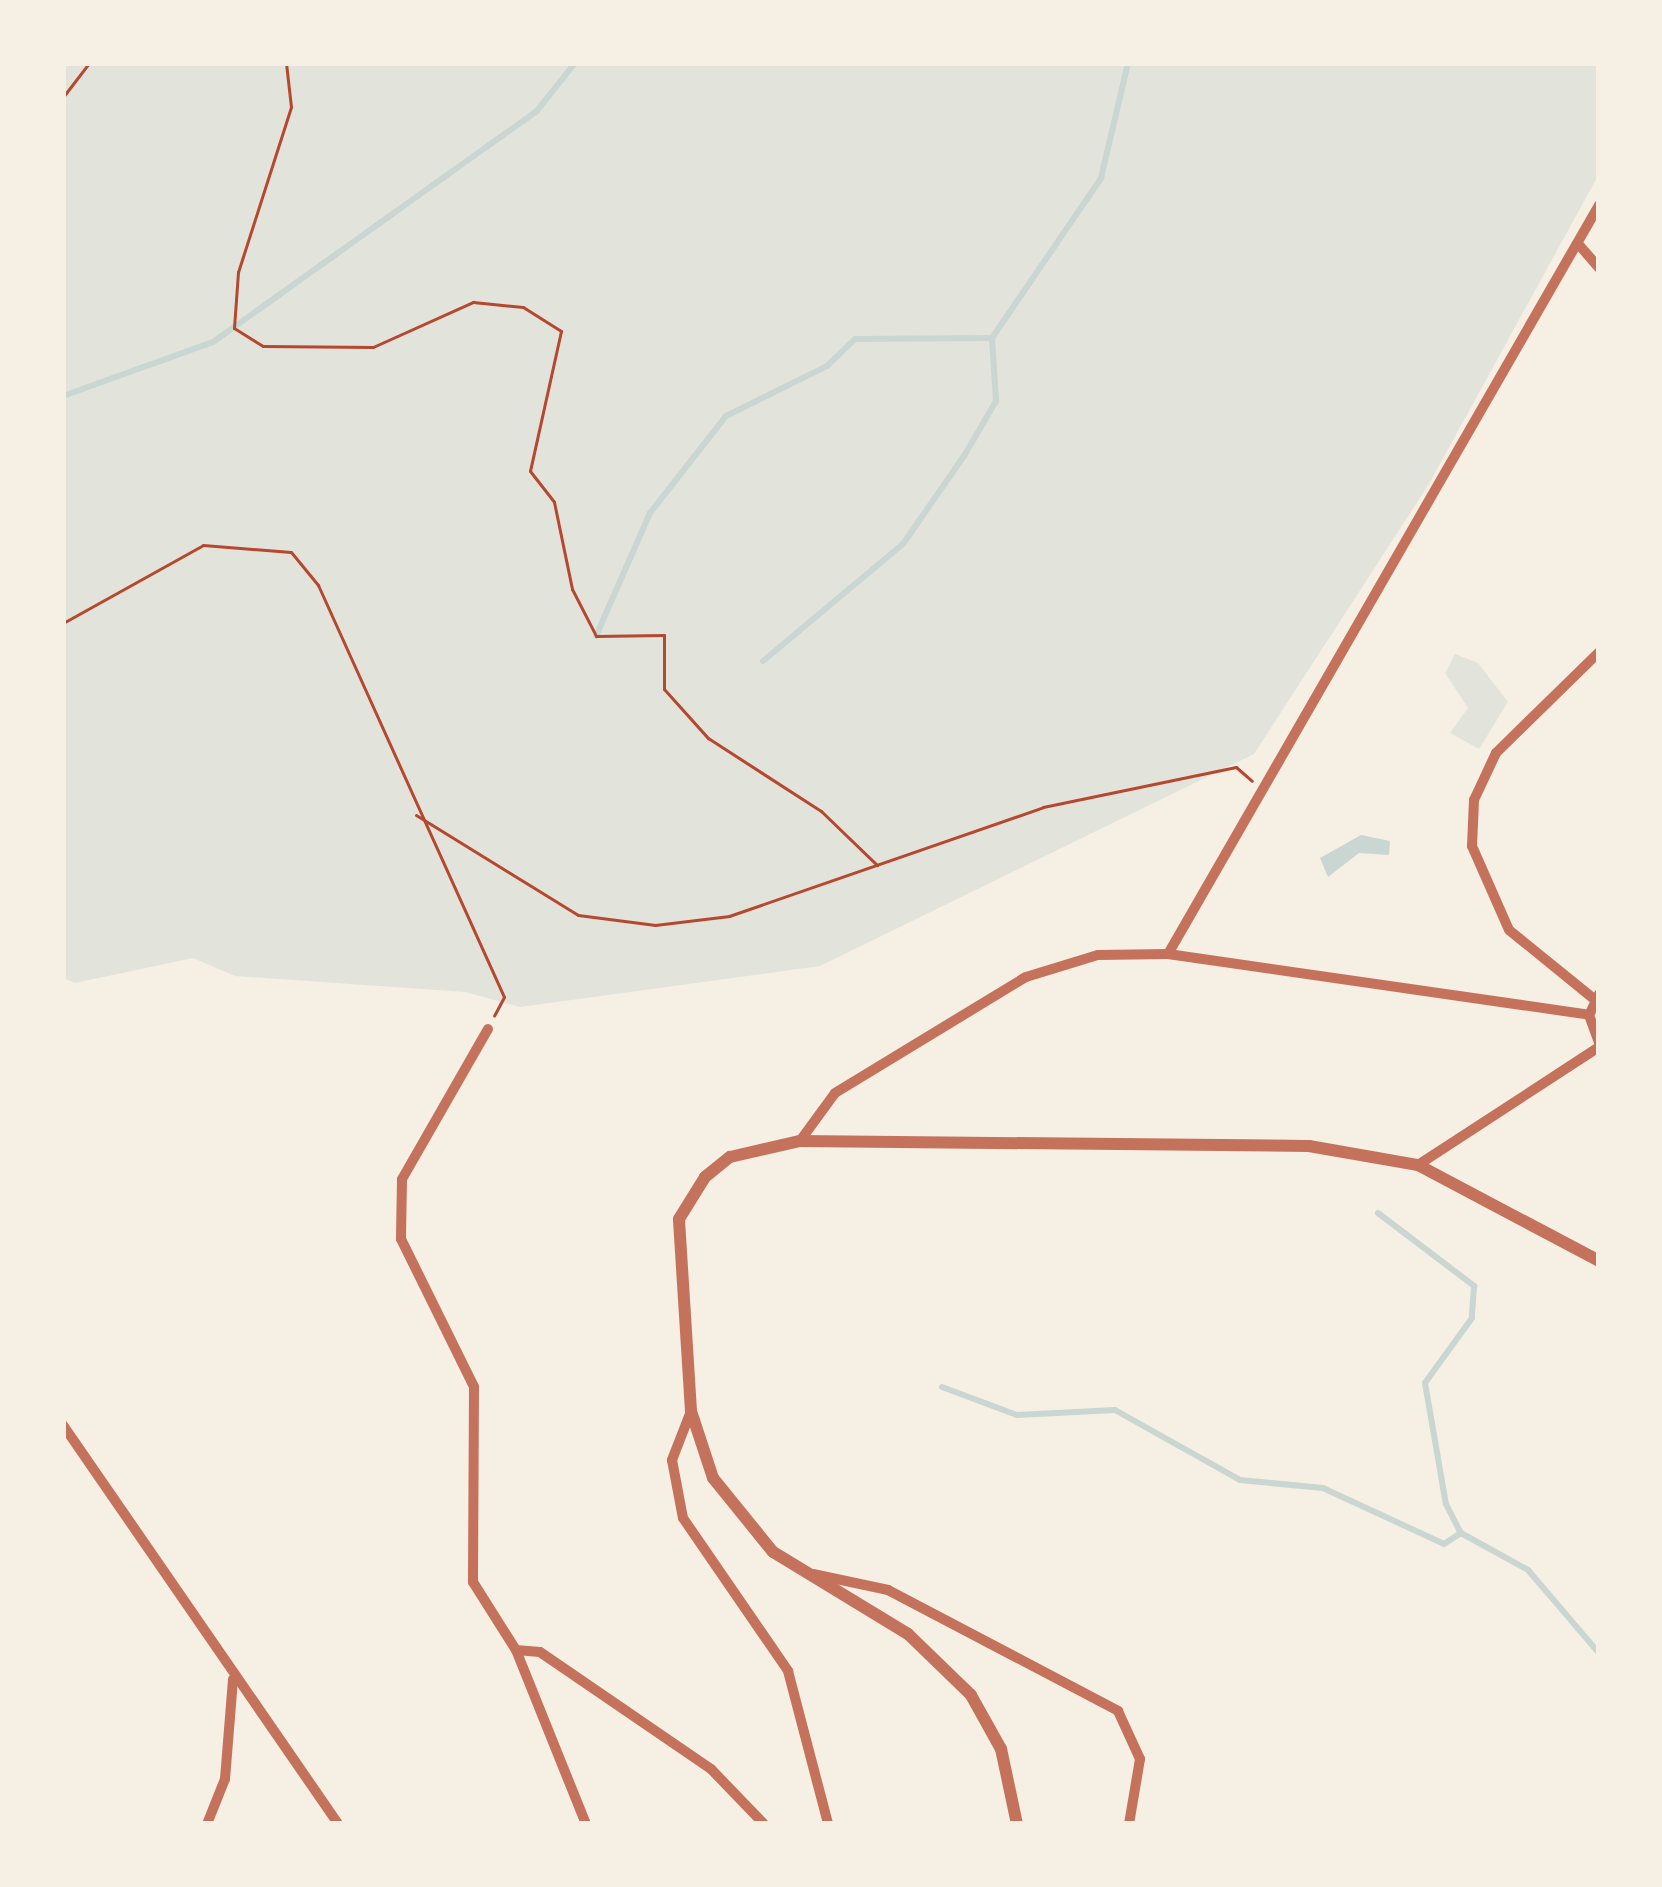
<!DOCTYPE html>
<html>
<head>
<meta charset="utf-8">
<style>
	body { margin:0 }
	#map { position:relative; width:1662px; height:1887px; overflow:hidden; background:#f6efe4; font-family:"Exo 2",sans-serif }
	div>[style] { position:absolute }
	[style*='--x'] { left:calc(var(--x)*1px); top:calc(var(--y)*1px); width:calc(var(--w)*1px); rotate:calc(var(--a)*1deg) }
	.green>* { inset:0; background:#e2e4dc }
	.water>* { inset:0; background:#c9d6d2 }
	.stream>* { height:6px; margin:-3px; padding:0 3px; transform-origin:3px; border-radius:3px; background:#c9d6d2 }
	.path>* { height:3px; margin:-1.5px; padding:0 1.5px; transform-origin:1.5px; border-radius:1.5px; background:#b5482f }
	.minor>* { height:10px; margin:-5px; padding:0 5px; transform-origin:5px; border-radius:5px; background:#c5725c }
	.tertiary>* { height:12px; margin:-6px; padding:0 6px; transform-origin:6px; border-radius:6px; background:#c5725c }
	span { translate:-50% -50%; white-space:nowrap; text-align:center; line-height:1.15; -webkit-text-stroke:10px #f6efe4; paint-order:stroke }
	.frame { position:absolute; inset:0; border:66px solid #f6efe4; pointer-events:none }
</style>
</head>
<body>
<div id="map">
	<div class="green">
		<i style="clip-path:polygon(63px 63px,1599px 63px,1599px 174px,1429px 484px,1254px 754px,820px 966px,520px 1007px,465px 992px,235px 976px,193px 958px,75px 983px,63px 978px)"></i>
		<i style="clip-path:polygon(1455px 654px,1478px 663px,1508px 702px,1479px 749px,1450px 733px,1468px 708px,1445px 673px)"></i>
	</div>
	<div class="water">
		<i style="clip-path:polygon(1361px 835px,1390px 841px,1389px 855px,1359px 853px,1328px 877px,1320px 858px)"></i>
	</div>
	<div class="stream">
		<i style="--x:63;--y:396;--w:159;--a:-19.8"></i>
		<i style="--x:213;--y:342;--w:397;--a:-35.5"></i>
		<i style="--x:536;--y:112;--w:63;--a:-51.5"></i>
		<i style="--x:596;--y:636;--w:134;--a:-66.3"></i>
		<i style="--x:650;--y:513;--w:123;--a:-51.9"></i>
		<i style="--x:726;--y:416;--w:113;--a:-26.3"></i>
		<i style="--x:827;--y:366;--w:39;--a:-44"></i>
		<i style="--x:855;--y:339;--w:136;--a:-0.4"></i>
		<i style="--x:763;--y:661;--w:182;--a:-39.9"></i>
		<i style="--x:903;--y:544;--w:107;--a:-55.3"></i>
		<i style="--x:964;--y:456;--w:64;--a:-59.8"></i>
		<i style="--x:996;--y:401;--w:63;--a:-93.6"></i>
		<i style="--x:992;--y:338;--w:194;--a:-55.7"></i>
		<i style="--x:1101;--y:178;--w:118;--a:-76.8"></i>
		<i style="--x:1378;--y:1213;--w:121;--a:37.2"></i>
		<i style="--x:1474;--y:1286;--w:32;--a:94"></i>
		<i style="--x:1472;--y:1318;--w:80;--a:125.9"></i>
		<i style="--x:1425;--y:1383;--w:123;--a:80.2"></i>
		<i style="--x:1446;--y:1504;--w:33;--a:63"></i>
		<i style="--x:1461;--y:1533;--w:77;--a:28.9"></i>
		<i style="--x:1528;--y:1570;--w:109;--a:49.5"></i>
		<i style="--x:942;--y:1387;--w:80;--a:20.5"></i>
		<i style="--x:1017;--y:1415;--w:98;--a:-2.9"></i>
		<i style="--x:1115;--y:1410;--w:143;--a:29.2"></i>
		<i style="--x:1240;--y:1480;--w:83;--a:5.5"></i>
		<i style="--x:1323;--y:1488;--w:133;--a:24.8"></i>
		<i style="--x:1444;--y:1544;--w:20;--a:-33"></i>
	</div>
	<div class="path">
		<i style="--x:286;--y:63;--w:44;--a:83.5"></i>
		<i style="--x:291;--y:107;--w:173;--a:107.8"></i>
		<i style="--x:238;--y:272;--w:56;--a:94.1"></i>
		<i style="--x:234;--y:328;--w:34;--a:32"></i>
		<i style="--x:263;--y:346;--w:110;--a:0.5"></i>
		<i style="--x:373;--y:347;--w:110;--a:-24.2"></i>
		<i style="--x:473;--y:302;--w:50;--a:5.7"></i>
		<i style="--x:523;--y:307;--w:45;--a:32.3"></i>
		<i style="--x:561;--y:331;--w:143;--a:102.5"></i>
		<i style="--x:530;--y:471;--w:39;--a:52"></i>
		<i style="--x:554;--y:502;--w:89;--a:78.3"></i>
		<i style="--x:572;--y:589;--w:53;--a:62.9"></i>
		<i style="--x:596;--y:636;--w:68;--a:-0.8"></i>
		<i style="--x:664;--y:635;--w:54;--a:90"></i>
		<i style="--x:664;--y:689;--w:66;--a:48.1"></i>
		<i style="--x:708;--y:738;--w:135;--a:32.9"></i>
		<i style="--x:821;--y:811;--w:78;--a:44"></i>
		<i style="--x:63;--y:97;--w:43;--a:-52.6"></i>
		<i style="--x:63;--y:623;--w:160;--a:-29.1"></i>
		<i style="--x:203;--y:545;--w:88;--a:4.5"></i>
		<i style="--x:291;--y:552;--w:43;--a:50.7"></i>
		<i style="--x:318;--y:585;--w:452;--a:65.7"></i>
		<i style="--x:504;--y:997;--w:21;--a:118"></i>
		<i style="--x:416;--y:815;--w:190;--a:31.7"></i>
		<i style="--x:578;--y:915;--w:78;--a:7.4"></i>
		<i style="--x:655;--y:925;--w:75;--a:-6.9"></i>
		<i style="--x:729;--y:916;--w:332;--a:-19.1"></i>
		<i style="--x:1043;--y:807;--w:197;--a:-11.7"></i>
		<i style="--x:1236;--y:767;--w:21;--a:41"></i>
	</div>
	<div class="minor">
		<i style="--x:1580;--y:246;--w:29;--a:49"></i>
		<i style="--x:1168;--y:954;--w:864;--a:-60.08"></i>
		<i style="--x:1599;--y:994;--w:23;--a:115"></i>
		<i style="--x:1589;--y:1015;--w:30;--a:70"></i>
		<i style="--x:1594;--y:999;--w:109;--a:-140.9"></i>
		<i style="--x:1509;--y:930;--w:92;--a:-113.8"></i>
		<i style="--x:1472;--y:846;--w:46;--a:-87.5"></i>
		<i style="--x:1474;--y:800;--w:52;--a:-64.9"></i>
		<i style="--x:1496;--y:753;--w:144;--a:-44.4"></i>
		<i style="--x:488;--y:1029;--w:173;--a:119.8"></i>
		<i style="--x:402;--y:1179;--w:60;--a:91"></i>
		<i style="--x:401;--y:1239;--w:165;--a:63.7"></i>
		<i style="--x:474;--y:1387;--w:195;--a:90.3"></i>
		<i style="--x:473;--y:1582;--w:80;--a:57.7"></i>
		<i style="--x:516;--y:1650;--w:188;--a:68.1"></i>
		<i style="--x:800;--y:1141;--w:59;--a:-53.9"></i>
		<i style="--x:835;--y:1093;--w:223;--a:-31.3"></i>
		<i style="--x:1026;--y:977;--w:75;--a:-17"></i>
		<i style="--x:1098;--y:955;--w:70;--a:-0.8"></i>
		<i style="--x:1168;--y:954;--w:425;--a:8.2"></i>
		<i style="--x:1418;--y:1165;--w:216;--a:-33.1"></i>
		<i style="--x:691;--y:1411;--w:53;--a:111.2"></i>
		<i style="--x:672;--y:1460;--w:59;--a:79.3"></i>
		<i style="--x:683;--y:1518;--w:186;--a:55.5"></i>
		<i style="--x:788;--y:1671;--w:158;--a:75.3"></i>
		<i style="--x:63;--y:1425;--w:485;--a:55.4"></i>
		<i style="--x:813;--y:1574;--w:77;--a:12"></i>
		<i style="--x:888;--y:1590;--w:260;--a:27.7"></i>
		<i style="--x:1118;--y:1711;--w:53;--a:65.4"></i>
		<i style="--x:1140;--y:1759;--w:66;--a:99.6"></i>
		<i style="--x:516;--y:1650;--w:24;--a:5"></i>
		<i style="--x:540;--y:1652;--w:207;--a:34.4"></i>
		<i style="--x:711;--y:1769;--w:76;--a:46.1"></i>
		<i style="--x:207;--y:1824;--w:48;--a:-68.2"></i>
		<i style="--x:225;--y:1779;--w:100;--a:-85.4"></i>
	</div>
	<div class="tertiary">
		<i style="--x:1017;--y:1824;--w:77;--a:-102"></i>
		<i style="--x:1001;--y:1749;--w:62;--a:-119.1"></i>
		<i style="--x:971;--y:1695;--w:88;--a:-135.9"></i>
		<i style="--x:908;--y:1634;--w:158;--a:-148.7"></i>
		<i style="--x:773;--y:1552;--w:95;--a:-129"></i>
		<i style="--x:713;--y:1478;--w:71;--a:-108.2"></i>
		<i style="--x:691;--y:1411;--w:192;--a:-93.6"></i>
		<i style="--x:679;--y:1219;--w:49;--a:-58.2"></i>
		<i style="--x:705;--y:1177;--w:32;--a:-39"></i>
		<i style="--x:730;--y:1157;--w:72;--a:-12.9"></i>
		<i style="--x:800;--y:1141;--w:509;--a:0.56"></i>
		<i style="--x:1309;--y:1146;--w:111;--a:9.9"></i>
		<i style="--x:1418;--y:1165;--w:205;--a:27.9"></i>
	</div>
	<div class="frame"></div>
</div>
</body>
</html>
